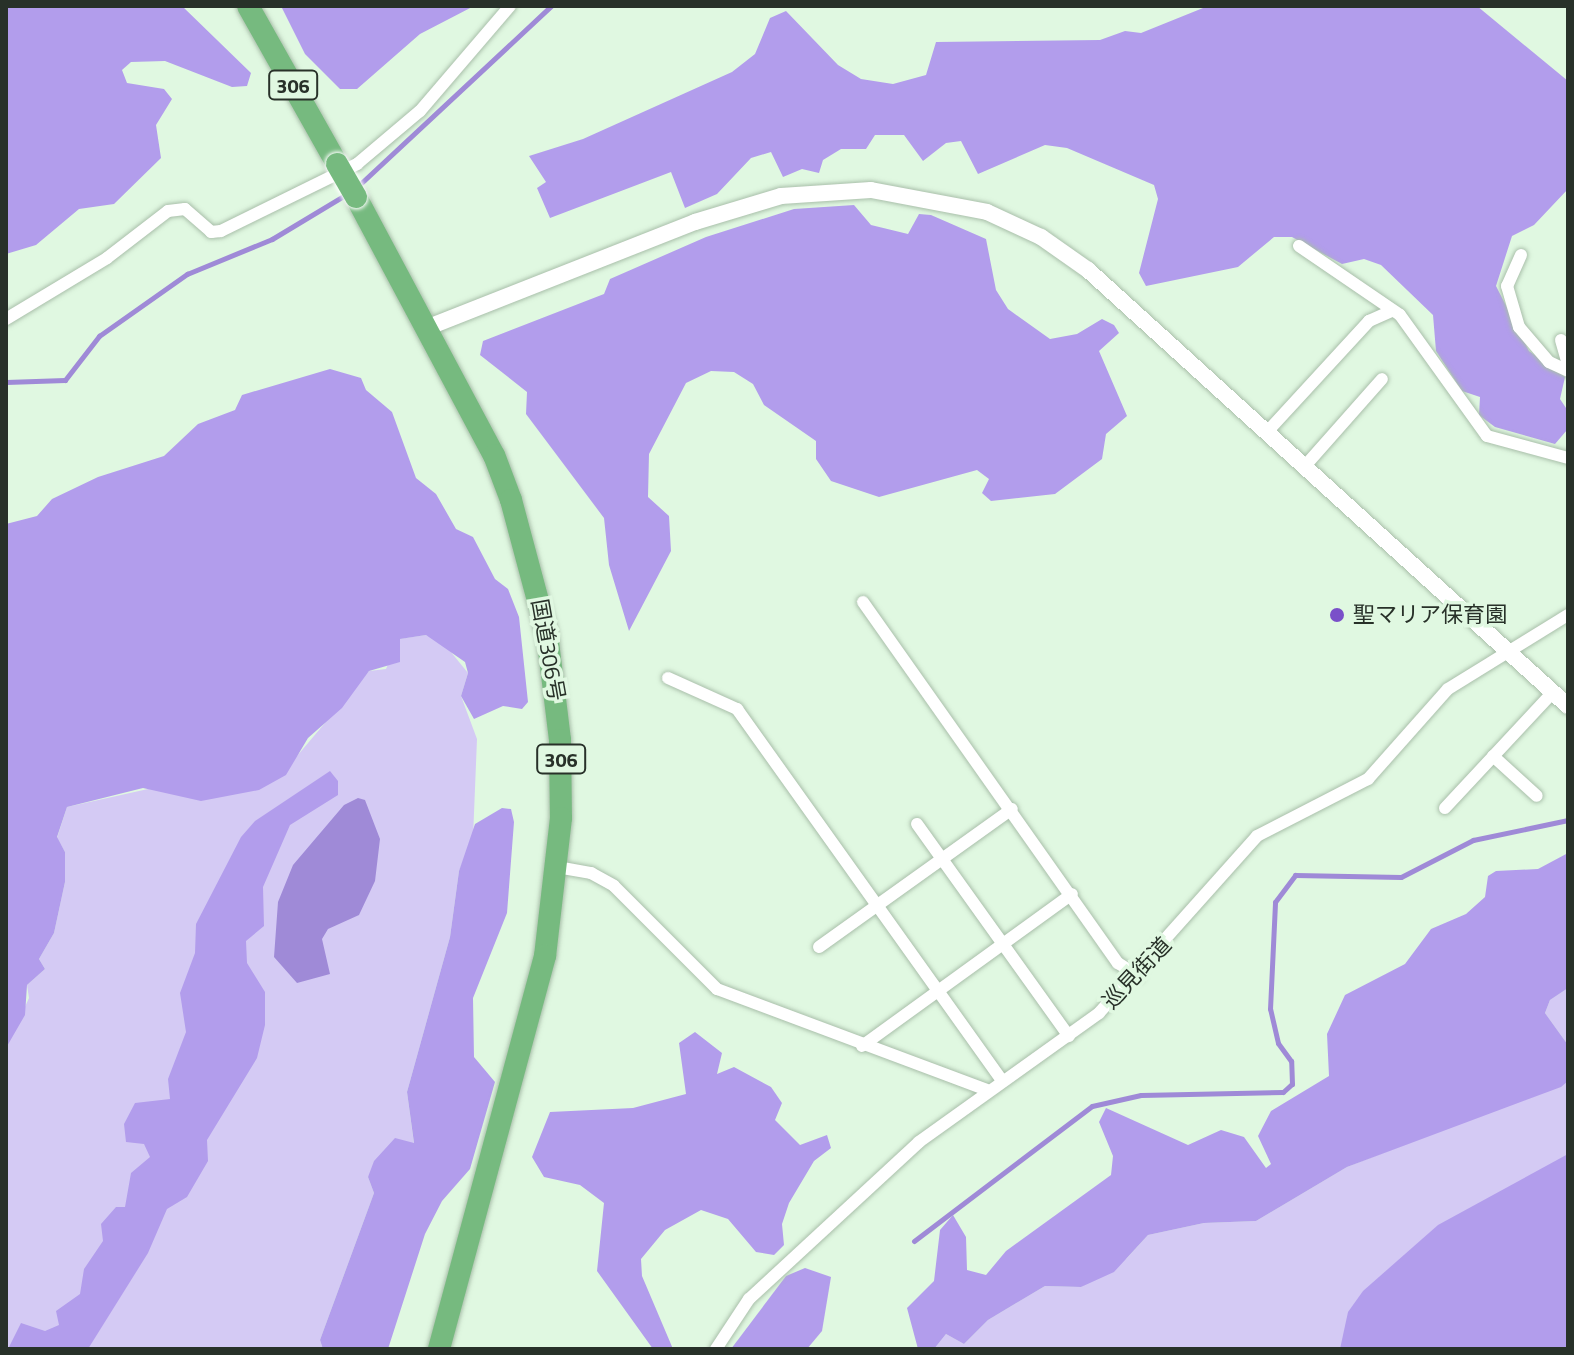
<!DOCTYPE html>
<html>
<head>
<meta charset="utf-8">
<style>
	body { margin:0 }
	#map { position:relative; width:1574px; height:1355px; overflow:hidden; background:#e0f8e1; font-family:"Titillium Web","Noto Sans JP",sans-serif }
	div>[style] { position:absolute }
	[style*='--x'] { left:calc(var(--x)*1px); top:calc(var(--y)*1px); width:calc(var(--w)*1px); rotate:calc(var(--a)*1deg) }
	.green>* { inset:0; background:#d4caf4 }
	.forest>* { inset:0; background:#b29dec }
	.water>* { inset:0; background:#9f8ad7 }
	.stream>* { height:5px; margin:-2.5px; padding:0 2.5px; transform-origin:2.5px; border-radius:2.5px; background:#9f8ad7 }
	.roads { filter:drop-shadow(0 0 2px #a9bfaa) drop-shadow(0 0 2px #a9bfaa) }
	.minor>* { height:12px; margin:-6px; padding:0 6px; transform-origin:6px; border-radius:6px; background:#fff }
	.tertiary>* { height:16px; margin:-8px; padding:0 8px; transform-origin:8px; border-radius:8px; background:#fff }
	.trunk>* { height:22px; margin:-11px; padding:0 11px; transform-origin:11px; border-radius:11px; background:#76ba7f }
	.bridges { filter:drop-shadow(0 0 2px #fff) drop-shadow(0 0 2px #fff) }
	.trunk-bridge>* { height:22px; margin:-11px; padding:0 11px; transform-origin:11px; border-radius:11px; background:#76ba7f }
	.dots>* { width:22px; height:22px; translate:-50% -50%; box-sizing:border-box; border:4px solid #e0f8e1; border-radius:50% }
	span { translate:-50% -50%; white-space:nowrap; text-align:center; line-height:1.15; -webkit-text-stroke:7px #e0f8e1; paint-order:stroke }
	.shield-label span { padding:2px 6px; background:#e0f8e1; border:2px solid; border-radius:6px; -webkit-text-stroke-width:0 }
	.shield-label { font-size:20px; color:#283129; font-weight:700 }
	.poi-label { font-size:22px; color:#283129 }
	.left { translate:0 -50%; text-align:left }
	.street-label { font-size:22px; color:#283129 }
	.frame { position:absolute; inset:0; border:8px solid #283129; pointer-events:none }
</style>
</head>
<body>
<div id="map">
	<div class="green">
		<i style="clip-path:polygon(426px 635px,442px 641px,468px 673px,461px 696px,477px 739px,473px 838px,459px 871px,450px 937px,407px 1092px,414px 1144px,382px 1157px,368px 1177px,374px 1193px,320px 1340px,323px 1349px,6px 1349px,6px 1048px,29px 998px,27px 985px,45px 969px,39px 959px,54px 933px,65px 882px,65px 852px,57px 838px,67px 807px,297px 756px,369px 671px,386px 669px,399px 639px)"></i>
		<i style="clip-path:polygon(1568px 988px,1568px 1045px,1545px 1013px,1550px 1000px)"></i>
		<i style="clip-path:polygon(1568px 1081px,1568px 1349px,934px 1349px,946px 1334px,964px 1344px,988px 1320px,1045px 1286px,1081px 1287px,1127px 1258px,1148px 1235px,1204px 1223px,1256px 1221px,1347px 1167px)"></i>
	</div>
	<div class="forest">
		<i style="clip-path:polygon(6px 6px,182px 6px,251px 73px,247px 86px,232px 87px,165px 61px,131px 62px,122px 70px,127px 83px,164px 89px,172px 99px,156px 125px,161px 158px,114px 204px,79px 209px,36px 245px,6px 254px)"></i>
		<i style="clip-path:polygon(281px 6px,474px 6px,420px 34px,357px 89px,340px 89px,305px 54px)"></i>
		<i style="clip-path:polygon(1208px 6px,1477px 6px,1568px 81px,1568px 189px,1534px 225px,1512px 236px,1496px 286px,1529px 351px,1565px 377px,1560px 399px,1568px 411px,1567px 430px,1555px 444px,1495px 427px,1479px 415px,1480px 397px,1462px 391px,1436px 351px,1433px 315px,1381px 265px,1364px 259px,1342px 264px,1292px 237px,1274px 237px,1238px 267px,1146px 286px,1139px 273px,1158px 199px,1154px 185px,1067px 148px,1045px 145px,978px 174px,961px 141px,946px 143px,923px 161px,904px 135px,875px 135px,866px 149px,841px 149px,823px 160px,819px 173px,802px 169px,783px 177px,771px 152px,751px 158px,717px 194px,685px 208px,671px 172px,550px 218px,537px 188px,546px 182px,529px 156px,583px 139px,732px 72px,755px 54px,770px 18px,786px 11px,838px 65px,861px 79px,893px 84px,926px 75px,936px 42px,1100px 40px,1125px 31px,1141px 33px)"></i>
		<i style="clip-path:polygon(854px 205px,871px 225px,908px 234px,919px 214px,931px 215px,986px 239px,996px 290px,1008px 309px,1050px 339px,1077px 334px,1102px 319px,1114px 325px,1119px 333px,1099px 351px,1127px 416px,1106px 434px,1102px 459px,1055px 494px,991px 501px,982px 493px,989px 479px,977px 470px,879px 497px,831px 481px,816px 459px,816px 441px,764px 405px,753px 384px,734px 372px,711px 371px,686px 383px,649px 454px,648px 497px,669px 516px,671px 551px,629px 631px,609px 565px,604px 518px,526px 414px,527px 392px,480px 355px,483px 341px,604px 294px,610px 279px,706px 237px,794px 209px)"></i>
		<i style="clip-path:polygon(330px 369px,361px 378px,366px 390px,392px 412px,416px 478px,436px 494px,456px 529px,473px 537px,495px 579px,508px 589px,519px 617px,528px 702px,522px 709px,503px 706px,474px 719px,461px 696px,468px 673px,465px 662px,426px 635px,400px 639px,400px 662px,369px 671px,342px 708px,308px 738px,286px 775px,259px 790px,201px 801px,143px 788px,67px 807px,57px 837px,65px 852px,65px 882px,54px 933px,39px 959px,45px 969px,27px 985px,25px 1015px,6px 1048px,6px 524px,37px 516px,52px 499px,98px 477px,164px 456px,198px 424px,235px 410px,242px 395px)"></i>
		<i style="clip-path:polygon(330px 771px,338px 781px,338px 795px,290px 825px,263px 887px,264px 926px,246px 941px,247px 963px,265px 992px,265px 1025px,257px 1058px,207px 1140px,208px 1161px,187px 1197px,167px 1209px,148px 1253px,88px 1349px,8px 1349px,21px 1323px,45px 1331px,59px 1325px,56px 1311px,80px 1294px,84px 1269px,103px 1241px,101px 1224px,116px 1207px,125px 1207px,131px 1173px,150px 1157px,144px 1144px,126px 1142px,124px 1124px,135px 1103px,170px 1099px,168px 1079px,186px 1032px,180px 993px,195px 953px,196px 924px,241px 837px,255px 821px)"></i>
		<i style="clip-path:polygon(502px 808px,511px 809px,514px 822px,507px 913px,473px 998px,474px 1057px,495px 1082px,470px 1169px,442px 1201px,425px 1234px,388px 1349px,323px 1349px,320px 1340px,374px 1193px,368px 1177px,374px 1161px,395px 1138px,414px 1143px,407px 1092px,450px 937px,459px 871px,475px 824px)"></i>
		<i style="clip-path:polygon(1568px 853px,1568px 988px,1550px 1000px,1545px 1013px,1568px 1045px,1568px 1081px,1561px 1087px,1347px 1167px,1256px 1221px,1204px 1223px,1148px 1235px,1114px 1272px,1081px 1287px,1045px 1286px,988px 1320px,964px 1344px,946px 1334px,934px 1349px,918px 1349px,907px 1308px,934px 1281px,940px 1230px,953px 1215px,966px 1237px,967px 1270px,986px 1275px,1006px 1251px,1111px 1175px,1113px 1156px,1099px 1122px,1106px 1108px,1188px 1145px,1221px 1130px,1244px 1137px,1266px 1168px,1271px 1164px,1258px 1136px,1271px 1111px,1329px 1076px,1327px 1034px,1345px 995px,1405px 964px,1431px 929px,1466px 914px,1485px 897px,1488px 876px,1496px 871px,1538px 869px)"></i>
		<i style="clip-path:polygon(695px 1032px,722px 1053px,717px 1074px,734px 1067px,771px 1087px,782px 1103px,775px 1120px,800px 1145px,827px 1135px,831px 1148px,814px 1161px,789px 1203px,782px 1224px,784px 1245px,774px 1255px,756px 1252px,728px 1219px,701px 1210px,665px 1230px,641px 1259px,642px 1276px,673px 1349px,653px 1349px,597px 1271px,604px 1203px,580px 1185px,544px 1177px,532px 1157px,550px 1112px,633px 1108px,686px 1094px,679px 1043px)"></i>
		<i style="clip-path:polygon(1568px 1154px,1568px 1349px,1340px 1349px,1348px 1312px,1363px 1291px,1438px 1225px)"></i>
		<i style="clip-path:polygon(805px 1268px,831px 1277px,822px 1331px,807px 1349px,731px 1349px,786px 1276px)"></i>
	</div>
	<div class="water">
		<i style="clip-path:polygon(358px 798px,365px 800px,380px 839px,375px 881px,359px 915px,328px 929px,322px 939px,330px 974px,297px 983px,274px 957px,278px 902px,293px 865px,344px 805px)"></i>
	</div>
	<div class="stream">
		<i style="--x:358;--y:186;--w:264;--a:-43"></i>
		<i style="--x:6;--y:382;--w:59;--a:-1.9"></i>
		<i style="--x:65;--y:380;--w:56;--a:-52.3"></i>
		<i style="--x:99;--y:336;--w:108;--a:-35.2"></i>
		<i style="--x:187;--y:274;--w:92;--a:-22.4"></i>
		<i style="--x:272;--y:239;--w:87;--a:-31"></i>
		<i style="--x:914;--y:1241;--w:223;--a:-37.2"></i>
		<i style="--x:1092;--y:1106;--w:50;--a:-12.7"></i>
		<i style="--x:1141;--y:1095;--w:142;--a:-1.2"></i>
		<i style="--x:1283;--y:1092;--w:12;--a:-42"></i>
		<i style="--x:1292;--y:1084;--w:23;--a:-92"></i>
		<i style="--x:1291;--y:1061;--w:22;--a:-126"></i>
		<i style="--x:1278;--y:1043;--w:35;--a:-103"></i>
		<i style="--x:1270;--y:1009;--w:107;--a:-87.3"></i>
		<i style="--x:1275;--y:902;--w:34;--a:-53"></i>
		<i style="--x:1295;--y:875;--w:106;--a:1.1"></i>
		<i style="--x:1401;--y:877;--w:81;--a:-27.2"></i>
		<i style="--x:1473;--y:840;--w:97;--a:-11.9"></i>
	</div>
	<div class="roads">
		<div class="minor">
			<i style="--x:1299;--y:246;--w:122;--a:34.3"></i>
			<i style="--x:1400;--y:315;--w:149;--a:54.3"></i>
			<i style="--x:1487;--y:436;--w:84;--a:15.2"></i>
			<i style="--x:1521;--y:255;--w:34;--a:114"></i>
			<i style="--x:1507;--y:286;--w:43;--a:73.7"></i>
			<i style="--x:1519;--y:327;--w:46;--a:49.4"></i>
			<i style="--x:1549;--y:362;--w:21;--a:25"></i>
			<i style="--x:6;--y:319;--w:118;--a:-31.1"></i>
			<i style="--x:107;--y:258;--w:77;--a:-37.6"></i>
			<i style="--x:168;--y:211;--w:17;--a:-7"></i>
			<i style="--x:185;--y:209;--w:35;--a:41"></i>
			<i style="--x:211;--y:232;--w:10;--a:-6"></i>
			<i style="--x:221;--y:231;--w:152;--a:-26.2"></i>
			<i style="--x:357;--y:164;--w:82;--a:-40.1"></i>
			<i style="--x:420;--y:111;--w:138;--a:-49.4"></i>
			<i style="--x:1561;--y:340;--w:26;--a:74"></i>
			<i style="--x:1267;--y:432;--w:151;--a:-47.4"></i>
			<i style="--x:1369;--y:321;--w:24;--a:-24"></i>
			<i style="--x:1305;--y:466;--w:116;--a:-48.5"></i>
			<i style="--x:863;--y:602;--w:442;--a:54.8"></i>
			<i style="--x:1118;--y:963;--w:24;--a:33"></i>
			<i style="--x:668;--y:678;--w:76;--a:24.2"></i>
			<i style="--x:737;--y:709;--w:455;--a:54.5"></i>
			<i style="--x:1493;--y:756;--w:59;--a:42.3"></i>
			<i style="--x:1445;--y:808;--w:158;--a:-47"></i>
			<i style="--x:917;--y:824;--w:261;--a:54.4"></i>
			<i style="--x:557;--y:867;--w:35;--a:10"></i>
			<i style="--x:591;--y:873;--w:26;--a:29"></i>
			<i style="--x:614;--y:886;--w:146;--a:45"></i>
			<i style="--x:717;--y:989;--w:288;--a:20.5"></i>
			<i style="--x:819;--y:947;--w:237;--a:-35.6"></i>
			<i style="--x:862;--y:1046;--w:259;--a:-35.9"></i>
			<i style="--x:716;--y:1349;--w:60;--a:-56.6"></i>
			<i style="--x:749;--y:1299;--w:231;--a:-42.7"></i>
			<i style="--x:919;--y:1142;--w:221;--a:-35.6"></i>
			<i style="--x:1099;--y:1013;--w:237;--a:-48.2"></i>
			<i style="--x:1257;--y:836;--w:125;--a:-27.2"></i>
			<i style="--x:1368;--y:779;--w:120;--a:-48.4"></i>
			<i style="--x:1448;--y:689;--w:141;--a:-31.7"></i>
		</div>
		<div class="tertiary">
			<i style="--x:426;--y:328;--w:289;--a:-21.5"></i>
			<i style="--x:695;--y:222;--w:90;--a:-16.8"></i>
			<i style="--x:781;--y:196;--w:90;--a:-3.8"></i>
			<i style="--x:871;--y:190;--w:118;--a:10.7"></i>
			<i style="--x:987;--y:212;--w:60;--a:24.8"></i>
			<i style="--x:1041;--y:237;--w:57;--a:35.1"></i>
			<i style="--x:1088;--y:270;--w:648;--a:42.25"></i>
		</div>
		<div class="trunk">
			<i style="--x:248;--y:6;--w:181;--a:60.6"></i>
			<i style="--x:356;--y:197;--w:293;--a:61.9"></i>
			<i style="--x:494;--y:455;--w:48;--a:69.3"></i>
			<i style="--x:511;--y:500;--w:139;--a:75"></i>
			<i style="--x:547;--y:634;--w:107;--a:83"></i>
			<i style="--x:560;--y:740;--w:78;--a:89.3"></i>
			<i style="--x:561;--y:818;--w:139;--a:96.6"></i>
			<i style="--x:545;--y:956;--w:407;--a:105.1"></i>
		</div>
	</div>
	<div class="bridges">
		<div class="trunk-bridge">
			<i style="--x:337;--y:164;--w:38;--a:60"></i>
		</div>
	</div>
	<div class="dots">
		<i style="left:1337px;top:615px;background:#7a50c9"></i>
	</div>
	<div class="shield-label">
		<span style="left:293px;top:85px">306</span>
		<span style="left:561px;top:759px">306</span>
	</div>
	<div class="poi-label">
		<span class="left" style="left:1353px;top:615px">聖マリア保育園</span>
	</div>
	<div class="street-label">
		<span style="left:548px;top:650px;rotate:80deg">国道306号</span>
		<span style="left:1137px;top:973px;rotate:-47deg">巡見街道</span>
	</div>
	<div class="frame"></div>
</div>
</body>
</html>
